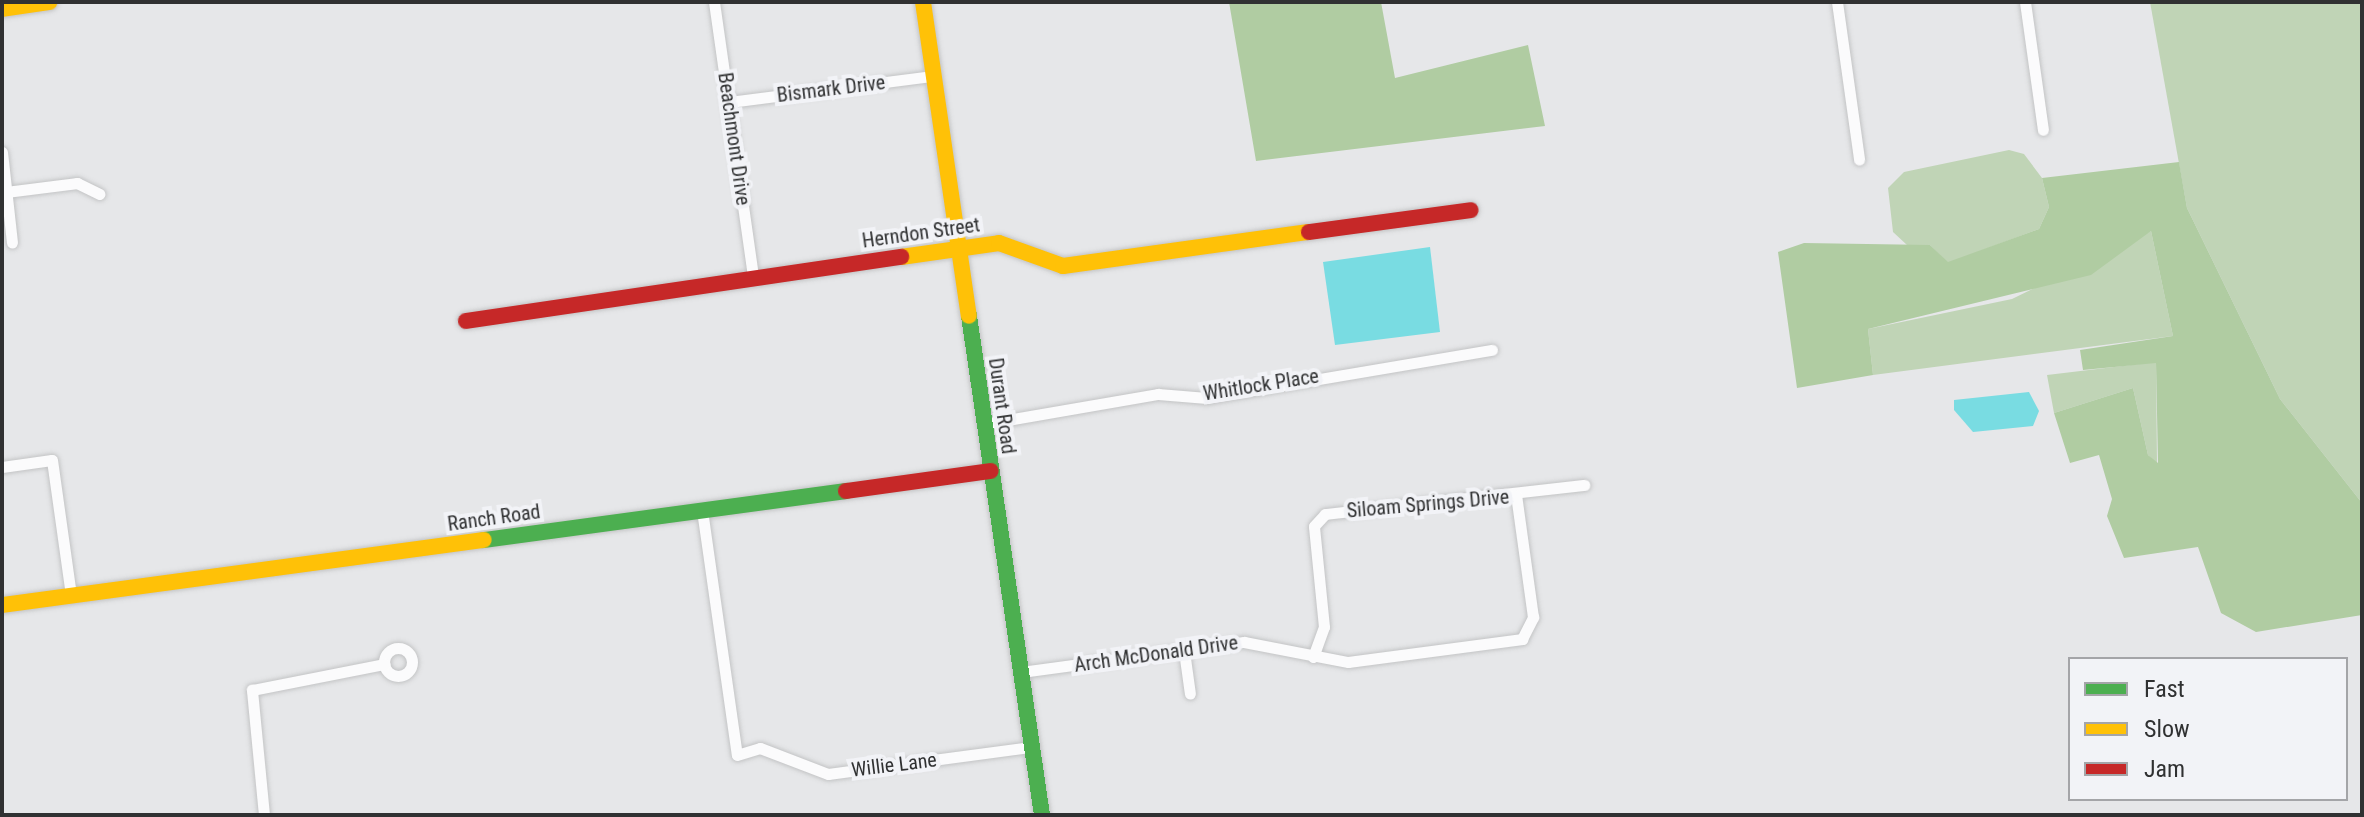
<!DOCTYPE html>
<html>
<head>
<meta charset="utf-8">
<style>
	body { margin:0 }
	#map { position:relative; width:2364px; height:817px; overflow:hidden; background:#e6e7e9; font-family:"Roboto Condensed",sans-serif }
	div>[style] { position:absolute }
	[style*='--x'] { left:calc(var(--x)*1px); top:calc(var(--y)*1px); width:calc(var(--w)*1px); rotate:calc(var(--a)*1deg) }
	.green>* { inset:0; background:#c0d4b6 }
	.forest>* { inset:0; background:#b0cca2 }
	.water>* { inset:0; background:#79dce2 }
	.roads { filter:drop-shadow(0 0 2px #c3c4c5) drop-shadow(0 0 2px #c3c4c5) }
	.street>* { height:11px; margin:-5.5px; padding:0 5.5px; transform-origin:5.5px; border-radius:5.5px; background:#fbfbfc }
	.street>.ring { margin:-5.5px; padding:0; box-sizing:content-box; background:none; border:11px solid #fbfbfc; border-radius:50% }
	.fast>* { height:16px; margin:-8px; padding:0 8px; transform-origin:8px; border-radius:8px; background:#4caf50 }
	.slow>* { height:16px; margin:-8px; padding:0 8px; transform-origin:8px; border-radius:8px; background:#ffc107 }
	.jam>* { height:16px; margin:-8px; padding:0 8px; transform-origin:8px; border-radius:8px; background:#c62828 }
	span { translate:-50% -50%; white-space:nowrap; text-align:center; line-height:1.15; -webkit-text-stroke:8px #f2f3f7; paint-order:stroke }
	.street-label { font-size:20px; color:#303132 }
	.frame { position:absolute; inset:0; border:4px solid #303132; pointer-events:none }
	.legend { position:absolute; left:2068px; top:657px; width:280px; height:144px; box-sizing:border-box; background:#f2f3f7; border:2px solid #a4a5a8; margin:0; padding:10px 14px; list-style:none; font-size:24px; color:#303132 }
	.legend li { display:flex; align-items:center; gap:16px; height:40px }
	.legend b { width:40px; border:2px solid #a4a5a8 }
</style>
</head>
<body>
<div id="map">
	<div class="green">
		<i style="clip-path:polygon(2150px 2px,2362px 2px,2362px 503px,2280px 399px,2187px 208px)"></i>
		<i style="clip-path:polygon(2009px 150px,2024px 154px,2042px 178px,2049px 207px,2039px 229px,1948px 263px,1930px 245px,1907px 245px,1893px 232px,1888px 188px,1904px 172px)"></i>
		<i style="clip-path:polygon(2151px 231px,2173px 336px,1873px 375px,1868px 329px,2012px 299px)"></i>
		<i style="clip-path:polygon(2156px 362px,2157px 464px,2148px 455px,2133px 388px,2054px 413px,2047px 375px)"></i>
	</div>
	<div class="forest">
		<i style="clip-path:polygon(1229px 2px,1381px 2px,1395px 78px,1528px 45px,1545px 126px,1256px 161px)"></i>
		<i style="clip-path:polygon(2179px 162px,2187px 208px,2280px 399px,2362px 503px,2362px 615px,2256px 632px,2221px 613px,2198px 547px,2124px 558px,2107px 516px,2112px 499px,2099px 455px,2070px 463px,2054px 413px,2133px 388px,2148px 455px,2158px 463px,2156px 363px,2083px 370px,2080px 350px,2173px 336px,2151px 231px,2091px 275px,1868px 329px,1873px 375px,1797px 388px,1778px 252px,1804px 243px,1930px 245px,1948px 262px,2039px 229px,2049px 207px,2042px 178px)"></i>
	</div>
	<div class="water">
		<i style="clip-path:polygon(1430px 247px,1440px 332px,1335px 345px,1323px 262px)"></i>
		<i style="clip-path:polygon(2029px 392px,2039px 411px,2033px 426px,1973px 432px,1954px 410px,1954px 400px)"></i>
	</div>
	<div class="roads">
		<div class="street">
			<i style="--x:714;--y:2;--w:277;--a:81.9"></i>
			<i style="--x:1837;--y:2;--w:159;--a:82"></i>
			<i style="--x:2025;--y:2;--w:129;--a:82"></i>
			<i style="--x:729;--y:102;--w:206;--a:-7.3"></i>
			<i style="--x:2;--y:152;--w:91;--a:83.7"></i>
			<i style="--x:6;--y:192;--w:72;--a:-7.2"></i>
			<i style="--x:77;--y:183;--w:25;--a:26"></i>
			<i style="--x:984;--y:424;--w:177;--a:-9.8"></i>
			<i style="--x:1158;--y:394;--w:49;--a:4.7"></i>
			<i style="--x:1207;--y:398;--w:289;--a:-9.6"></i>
			<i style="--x:2;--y:467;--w:50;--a:-8"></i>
			<i style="--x:52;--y:460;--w:136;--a:82"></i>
			<i style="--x:702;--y:510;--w:247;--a:81.9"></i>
			<i style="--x:737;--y:755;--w:24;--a:-17"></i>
			<i style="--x:760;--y:748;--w:73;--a:20.9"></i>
			<i style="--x:828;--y:774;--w:205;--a:-7.6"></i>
			<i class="ring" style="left:384px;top:648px;width:17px;height:17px"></i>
			<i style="--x:1184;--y:651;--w:43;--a:82.1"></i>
			<i style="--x:1313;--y:657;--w:32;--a:-70"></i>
			<i style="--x:1324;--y:627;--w:101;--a:-95.7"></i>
			<i style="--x:1314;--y:526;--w:16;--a:-47"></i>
			<i style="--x:1325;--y:514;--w:261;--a:-6.4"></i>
			<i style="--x:1021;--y:672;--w:225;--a:-7.7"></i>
			<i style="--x:1244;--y:642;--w:106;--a:10.9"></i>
			<i style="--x:1348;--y:662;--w:176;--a:-7.5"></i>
			<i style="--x:1522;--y:639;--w:25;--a:-63"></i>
			<i style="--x:1533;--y:617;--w:123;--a:-97.9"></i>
			<i style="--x:264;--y:815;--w:126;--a:-95.5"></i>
			<i style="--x:252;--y:690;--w:135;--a:-11.1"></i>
		</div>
		<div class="fast">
			<i style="--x:969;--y:316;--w:504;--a:81.68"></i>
			<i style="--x:484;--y:540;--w:365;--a:-7.7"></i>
		</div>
		<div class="slow">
			<i style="--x:923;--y:2;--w:317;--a:81.7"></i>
			<i style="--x:2;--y:9;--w:48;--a:-8.5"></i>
			<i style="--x:901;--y:257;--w:99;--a:-8.1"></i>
			<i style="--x:999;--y:243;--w:68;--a:19.8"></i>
			<i style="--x:1063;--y:266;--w:248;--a:-7.9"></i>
			<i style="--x:2;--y:605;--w:486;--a:-7.7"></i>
		</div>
		<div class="jam">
			<i style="--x:1309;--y:232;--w:163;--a:-7.7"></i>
			<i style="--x:466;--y:321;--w:440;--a:-8.4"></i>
			<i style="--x:846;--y:491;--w:146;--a:-7.9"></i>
		</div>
	</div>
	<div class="street-label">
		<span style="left:831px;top:89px;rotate:-7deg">Bismark Drive</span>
		<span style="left:734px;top:139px;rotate:82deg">Beachmont Drive</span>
		<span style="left:921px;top:233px;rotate:-8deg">Herndon Street</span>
		<span style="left:1261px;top:385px;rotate:-9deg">Whitlock Place</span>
		<span style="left:1002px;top:406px;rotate:82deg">Durant Road</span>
		<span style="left:1428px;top:504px;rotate:-5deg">Siloam Springs Drive</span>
		<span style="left:494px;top:518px;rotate:-8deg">Ranch Road</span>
		<span style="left:1156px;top:654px;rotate:-8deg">Arch McDonald Drive</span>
		<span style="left:894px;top:765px;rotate:-7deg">Willie Lane</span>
	</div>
	<div class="frame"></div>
	<ul class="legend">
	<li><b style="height:10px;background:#4caf50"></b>Fast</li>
	<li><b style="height:10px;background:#ffc107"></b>Slow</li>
	<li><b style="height:10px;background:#c62828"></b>Jam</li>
	</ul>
</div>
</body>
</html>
